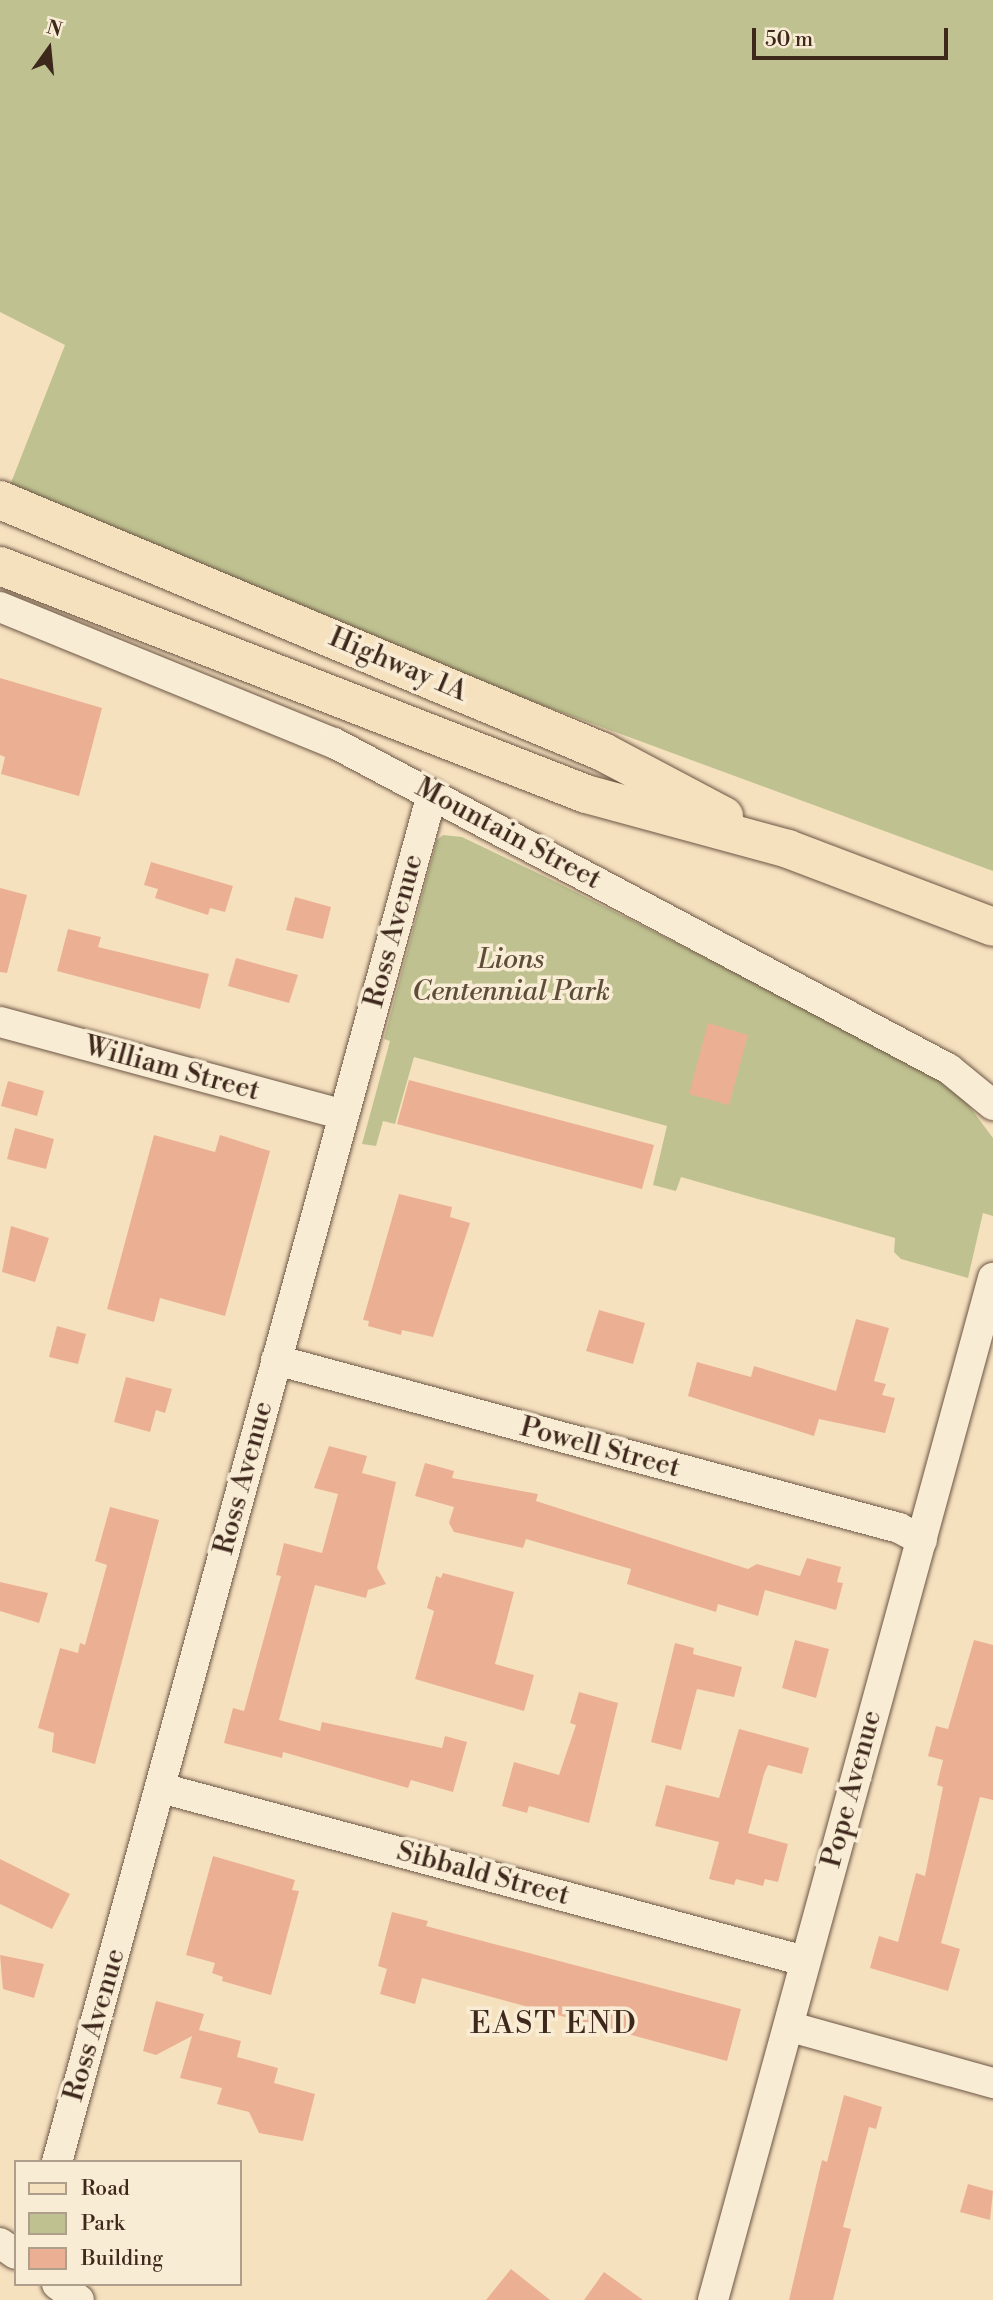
<!DOCTYPE html>
<html>
<head>
<meta charset="utf-8">
<style>
	body { margin:0 }
	#map { position:relative; width:993px; height:2300px; overflow:hidden; background:#f6e1bf; font-family:"Libre Bodoni",serif }
	div>[style] { position:absolute }
	[style*='--x'] { left:calc(var(--x)*1px); top:calc(var(--y)*1px); width:calc(var(--w)*1px); rotate:calc(var(--a)*1deg) }
	.green>* { inset:0; background:#bfc290 }
	.building>* { inset:0; background:#ebb094 }
	.roads { filter:drop-shadow(0 0 2px #6c5645) drop-shadow(0 0 2px #6c5645) }
	.minor>* { height:30px; margin:-15px; padding:0 15px; transform-origin:15px; border-radius:15px; background:#f9ecd5 }
	.primary>* { height:38px; margin:-19px; padding:0 19px; transform-origin:19px; border-radius:19px; background:#f6e1bf }
	span { translate:-50% -50%; white-space:nowrap; text-align:center; line-height:1.15; -webkit-text-stroke:7px #f9ecd5; paint-order:stroke }
	.street-label { font-size:28px; color:#3e281c }
	.park-label { font-size:28px; color:#5e4e39; font-style:italic }
	.neighbourhood-label { font-size:30px; color:#3e281c; letter-spacing:2px }
	.legend { position:absolute; left:14px; top:2160px; width:228px; height:126px; box-sizing:border-box; background:#f9ecd5; border:2px solid #ae9e8b; margin:0; padding:9px 12px; list-style:none; font-size:21px; color:#3e281c }
	.legend li { display:flex; align-items:center; gap:14px; height:35px }
	.legend b { width:35px; border:2px solid #ae9e8b }
	.north { position:absolute; left:14px; top:14px; width:70px; height:70px; -webkit-text-stroke:5px #f9ecd5; paint-order:stroke; rotate:15deg; font-size:19px; font-weight:700; line-height:28px; text-align:center; color:#3e281c }
	.north::after { content:''; display:block; margin:auto; width:24px; height:32px; background:#3e281c; clip-path:polygon(50% 0,100% 100%,50% 72%,0 100%) }
	.scale { position:absolute; left:752px; top:28px; width:196px; height:32px; box-sizing:border-box; border:4px solid #3e281c; border-top:0; padding-left:9px; font-size:21px; line-height:24px; white-space:nowrap; color:#3e281c; -webkit-text-stroke:5px #f9ecd5; paint-order:stroke }
</style>
</head>
<body>
<div id="map">
	<div class="green">
		<i style="clip-path:polygon(0 0,993px 0,993px 871px,490px 686px,7px 493px,65px 345px,0 312px)"></i>
		<i style="clip-path:polygon(443px 835px,462px 837px,548px 878px,922px 1067px,963px 1098px,993px 1138px,993px 1216px,983px 1213px,968px 1278px,901px 1259px,894px 1252px,895px 1238px,681px 1177px,676px 1191px,653px 1185px,667px 1126px,414px 1057px,395px 1124px,383px 1121px,376px 1146px,362px 1144px,390px 1041px,384px 1039px,437px 840px)"></i>
	</div>
	<div class="building">
		<i style="clip-path:polygon(0 678px,102px 708px,79px 796px,1px 774px,5px 757px,0 755px)"></i>
		<i style="clip-path:polygon(151px 862px,233px 886px,225px 912px,210px 908px,208px 915px,155px 898px,158px 889px,144px 885px)"></i>
		<i style="clip-path:polygon(0 888px,27px 895px,7px 973px,0 972px)"></i>
		<i style="clip-path:polygon(295px 897px,331px 907px,323px 939px,286px 930px)"></i>
		<i style="clip-path:polygon(68px 929px,101px 937px,98px 947px,209px 974px,200px 1009px,57px 971px)"></i>
		<i style="clip-path:polygon(236px 958px,298px 975px,289px 1003px,228px 986px)"></i>
		<i style="clip-path:polygon(708px 1023px,748px 1035px,729px 1105px,689px 1094px)"></i>
		<i style="clip-path:polygon(409px 1080px,654px 1145px,642px 1189px,397px 1124px)"></i>
		<i style="clip-path:polygon(8px 1081px,44px 1091px,37px 1116px,1px 1106px)"></i>
		<i style="clip-path:polygon(15px 1128px,54px 1139px,46px 1169px,7px 1159px)"></i>
		<i style="clip-path:polygon(154px 1135px,215px 1152px,220px 1135px,270px 1151px,225px 1316px,160px 1298px,154px 1322px,107px 1309px)"></i>
		<i style="clip-path:polygon(399px 1194px,452px 1207px,450px 1217px,470px 1223px,433px 1337px,402px 1330px,401px 1335px,368px 1326px,369px 1321px,363px 1320px)"></i>
		<i style="clip-path:polygon(11px 1226px,49px 1238px,35px 1282px,2px 1272px)"></i>
		<i style="clip-path:polygon(599px 1310px,645px 1323px,633px 1364px,586px 1351px)"></i>
		<i style="clip-path:polygon(856px 1319px,889px 1328px,874px 1381px,886px 1384px,882px 1395px,895px 1398px,885px 1433px,819px 1419px,814px 1436px,688px 1396px,697px 1362px,751px 1377px,754px 1366px,836px 1391px)"></i>
		<i style="clip-path:polygon(57px 1326px,86px 1334px,78px 1364px,49px 1357px)"></i>
		<i style="clip-path:polygon(126px 1377px,172px 1389px,165px 1413px,156px 1410px,150px 1432px,114px 1422px)"></i>
		<i style="clip-path:polygon(329px 1446px,367px 1456px,362px 1473px,396px 1482px,377px 1568px,386px 1584px,368px 1590px,366px 1598px,315px 1585px,279px 1720px,320px 1731px,322px 1722px,442px 1748px,445px 1736px,467px 1742px,453px 1792px,411px 1780px,408px 1788px,283px 1752px,282px 1758px,224px 1743px,233px 1708px,244px 1711px,281px 1576px,276px 1575px,284px 1543px,322px 1553px,338px 1494px,314px 1488px)"></i>
		<i style="clip-path:polygon(425px 1463px,454px 1471px,452px 1478px,538px 1494px,536px 1501px,748px 1569px,757px 1564px,800px 1576px,807px 1558px,841px 1567px,837px 1582px,843px 1583px,836px 1610px,765px 1590px,758px 1616px,718px 1604px,716px 1612px,627px 1584px,631px 1569px,526px 1539px,523px 1548px,454px 1532px,449px 1523px,454px 1507px,415px 1496px)"></i>
		<i style="clip-path:polygon(110px 1507px,159px 1520px,95px 1764px,52px 1752px,54px 1733px,38px 1728px,60px 1648px,78px 1653px,80px 1643px,85px 1645px,107px 1565px,95px 1561px)"></i>
		<i style="clip-path:polygon(443px 1573px,514px 1592px,495px 1664px,534px 1675px,524px 1711px,415px 1679px,434px 1611px,427px 1608px,436px 1576px,441px 1578px)"></i>
		<i style="clip-path:polygon(0 1582px,48px 1593px,39px 1623px,0 1611px)"></i>
		<i style="clip-path:polygon(795px 1640px,829px 1649px,816px 1698px,782px 1688px)"></i>
		<i style="clip-path:polygon(974px 1640px,993px 1645px,993px 1800px,980px 1797px,941px 1943px,960px 1949px,948px 1991px,870px 1968px,879px 1936px,898px 1942px,916px 1873px,925px 1876px,943px 1787px,937px 1785px,943px 1760px,928px 1756px,936px 1726px,948px 1729px)"></i>
		<i style="clip-path:polygon(675px 1643px,694px 1648px,693px 1654px,742px 1667px,734px 1697px,697px 1689px,681px 1750px,651px 1742px)"></i>
		<i style="clip-path:polygon(579px 1692px,618px 1703px,589px 1823px,529px 1806px,527px 1813px,502px 1806px,514px 1762px,559px 1775px,576px 1725px,570px 1723px)"></i>
		<i style="clip-path:polygon(739px 1729px,809px 1748px,802px 1774px,768px 1765px,764px 1774px,748px 1833px,788px 1844px,778px 1882px,765px 1879px,763px 1886px,736px 1879px,734px 1885px,709px 1879px,719px 1842px,655px 1826px,666px 1785px,719px 1798px)"></i>
		<i style="clip-path:polygon(213px 1856px,295px 1880px,292px 1890px,299px 1891px,271px 1995px,222px 1981px,223px 1977px,212px 1973px,215px 1963px,186px 1955px)"></i>
		<i style="clip-path:polygon(0 1859px,70px 1894px,52px 1929px,0 1904px)"></i>
		<i style="clip-path:polygon(392px 1912px,428px 1921px,426px 1926px,741px 2009px,727px 2061px,422px 1978px,415px 2004px,380px 1994px,387px 1969px,378px 1966px)"></i>
		<i style="clip-path:polygon(0 1955px,44px 1964px,34px 1998px,3px 1989px)"></i>
		<i style="clip-path:polygon(156px 2001px,204px 2014px,199px 2030px,241px 2041px,237px 2057px,278px 2068px,274px 2083px,315px 2094px,303px 2141px,259px 2133px,249px 2112px,217px 2104px,222px 2088px,180px 2078px,192px 2036px,156px 2055px,143px 2051px)"></i>
		<i style="clip-path:polygon(844px 2095px,882px 2107px,876px 2129px,869px 2127px,843px 2227px,851px 2229px,833px 2300px,789px 2300px,822px 2160px,827px 2162px)"></i>
		<i style="clip-path:polygon(968px 2184px,993px 2191px,990px 2220px,960px 2212px)"></i>
		<i style="clip-path:polygon(511px 2269px,550px 2300px,486px 2300px)"></i>
		<i style="clip-path:polygon(604px 2272px,643px 2300px,584px 2300px)"></i>
	</div>
	<div class="roads">
		<div class="minor">
			<i style="--x:0;--y:607;--w:361;--a:22.2"></i>
			<i style="--x:334;--y:743;--w:696;--a:27.93"></i>
			<i style="--x:949;--y:1069;--w:57;--a:39.3"></i>
			<i style="--x:0;--y:1022;--w:356;--a:15.1"></i>
			<i style="--x:276;--y:1360;--w:645;--a:15.09"></i>
			<i style="--x:899;--y:1528;--w:26;--a:28"></i>
			<i style="--x:161;--y:1788;--w:667;--a:15.04"></i>
			<i style="--x:791;--y:2027;--w:210;--a:15.5"></i>
			<i style="--x:57;--y:2162;--w:1418;--a:-74.67"></i>
			<i style="--x:0;--y:2243;--w:19;--a:35"></i>
			<i style="--x:57;--y:2284;--w:27;--a:36"></i>
			<i style="--x:713;--y:2300;--w:1060;--a:-74.68"></i>
		</div>
		<div class="primary">
			<i style="--x:0;--y:500;--w:654;--a:22.68"></i>
			<i style="--x:603;--y:752;--w:137;--a:27.9"></i>
			<i style="--x:0;--y:566;--w:629;--a:21.26"></i>
			<i style="--x:586;--y:794;--w:209;--a:15.2"></i>
			<i style="--x:788;--y:849;--w:219;--a:20.8"></i>
		</div>
	</div>
	<div class="street-label">
		<span style="left:398px;top:665px;rotate:23deg">Highway 1A</span>
		<span style="left:508px;top:834px;rotate:28deg">Mountain Street</span>
		<span style="left:394px;top:931px;rotate:-75deg">Ross Avenue</span>
		<span style="left:172px;top:1069px;rotate:15deg">William Street</span>
		<span style="left:600px;top:1448px;rotate:15deg">Powell Street</span>
		<span style="left:244px;top:1478px;rotate:-75deg">Ross Avenue</span>
		<span style="left:852px;top:1789px;rotate:-75deg">Pope Avenue</span>
		<span style="left:483px;top:1874px;rotate:15deg">Sibbald Street</span>
		<span style="left:95px;top:2025px;rotate:-74deg">Ross Avenue</span>
	</div>
	<div class="park-label">
		<span style="left:511px;top:976px">Lions<br>Centennial Park</span>
	</div>
	<div class="neighbourhood-label">
		<span style="left:554px;top:2024px">EAST END</span>
	</div>
	<ul class="legend">
	<li><b style="height:9px;background:#f6e1bf"></b>Road</li>
	<li><b style="height:19px;background:#bfc290"></b>Park</li>
	<li><b style="height:19px;background:#ebb094"></b>Building</li>
	</ul>
	<div class="north">N</div>
	<div class="scale">50 m</div>
</div>
</body>
</html>
